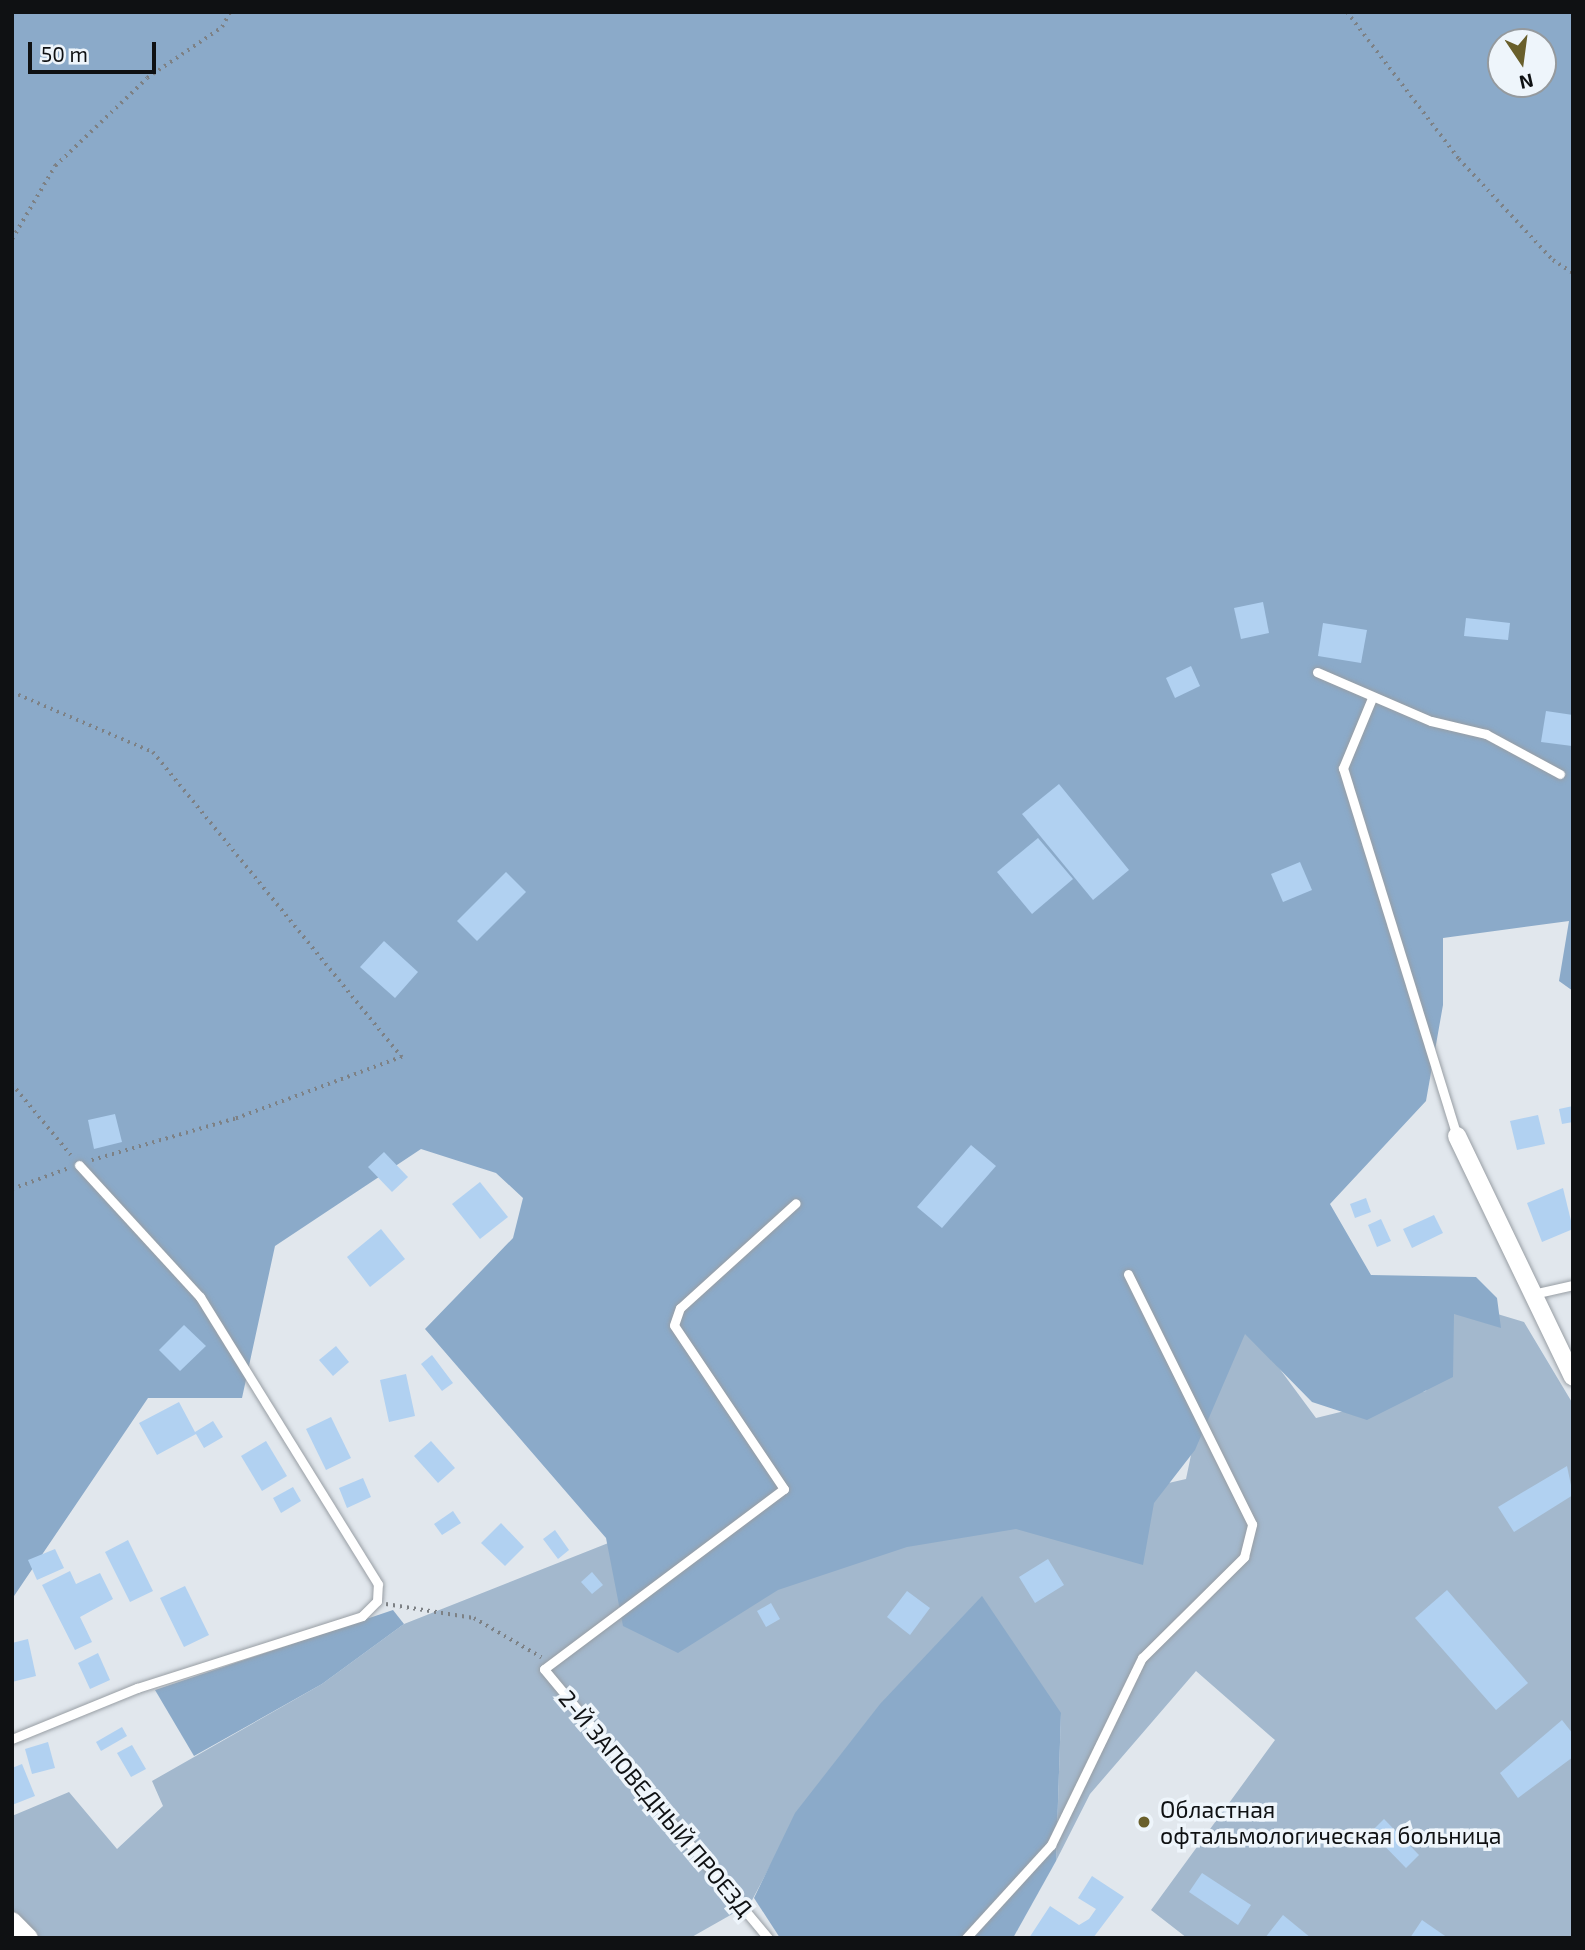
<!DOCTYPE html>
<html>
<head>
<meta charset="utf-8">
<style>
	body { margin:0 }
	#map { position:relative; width:1585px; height:1950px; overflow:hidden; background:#e1e7ed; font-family:"Exo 2",sans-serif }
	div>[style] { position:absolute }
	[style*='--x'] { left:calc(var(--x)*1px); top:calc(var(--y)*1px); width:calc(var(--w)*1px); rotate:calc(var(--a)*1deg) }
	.green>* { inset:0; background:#a3b8cd }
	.forest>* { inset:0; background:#8baac9 }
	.building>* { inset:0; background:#b1d1f1 }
	.path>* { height:3.5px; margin-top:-1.75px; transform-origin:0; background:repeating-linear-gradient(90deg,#7d8185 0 2px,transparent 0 7px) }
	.roads { filter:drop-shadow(0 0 2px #989ea4) drop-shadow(0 0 2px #989ea4) }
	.lane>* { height:9px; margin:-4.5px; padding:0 4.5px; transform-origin:4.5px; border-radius:4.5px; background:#fff }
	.street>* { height:18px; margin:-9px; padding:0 9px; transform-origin:9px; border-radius:9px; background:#fff }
	.dots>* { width:19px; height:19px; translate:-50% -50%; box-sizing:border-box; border:4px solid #eef5fb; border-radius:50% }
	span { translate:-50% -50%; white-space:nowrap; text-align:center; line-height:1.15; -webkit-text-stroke:7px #eef5fb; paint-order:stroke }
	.street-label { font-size:23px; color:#0f1113 }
	.poi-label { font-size:23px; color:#0f1113 }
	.left { translate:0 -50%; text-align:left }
	.frame { position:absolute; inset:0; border:14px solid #0f1113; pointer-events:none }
	.north { position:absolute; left:1487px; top:28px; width:70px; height:70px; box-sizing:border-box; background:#eef5fb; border:2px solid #959a9e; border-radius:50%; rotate:167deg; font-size:19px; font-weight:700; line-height:28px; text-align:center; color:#0f1113 }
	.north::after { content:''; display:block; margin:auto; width:24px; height:32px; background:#695f2b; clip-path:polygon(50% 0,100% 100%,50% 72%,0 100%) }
	.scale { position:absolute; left:28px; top:42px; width:128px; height:32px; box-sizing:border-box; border:4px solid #0f1113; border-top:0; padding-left:9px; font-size:21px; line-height:24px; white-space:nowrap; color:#0f1113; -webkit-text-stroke:5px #eef5fb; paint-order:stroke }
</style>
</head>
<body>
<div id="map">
	<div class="green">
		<i style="clip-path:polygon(1183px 1238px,1316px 1418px,1426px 1391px,1451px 1300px,1524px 1322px,1573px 1404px,1573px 1938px,1187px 1938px,1151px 1910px,1275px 1740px,1196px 1671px,1090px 1794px,1056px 1861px,1061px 1713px,795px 1819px,750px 1904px,690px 1938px,39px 1938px,12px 1911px,12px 1816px,69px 1792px,117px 1849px,163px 1806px,152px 1781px,322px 1684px,404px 1624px,626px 1536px,771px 1587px,898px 1545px,1186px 1479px,1205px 1388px)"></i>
	</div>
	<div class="forest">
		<i style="clip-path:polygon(evenodd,12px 12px,1573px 12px,1573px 991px,1559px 981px,1569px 921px,1443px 938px,1443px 1005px,1426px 1101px,1330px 1204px,1371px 1275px,1476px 1277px,1497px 1298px,1501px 1328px,1454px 1314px,1453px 1377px,1367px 1420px,1312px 1402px,1245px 1334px,1195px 1450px,1154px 1503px,1143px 1565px,1016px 1529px,907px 1547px,778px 1590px,678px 1653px,623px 1626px,606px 1538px,425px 1329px,513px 1238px,523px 1198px,496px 1173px,421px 1149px,275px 1246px,242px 1398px,148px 1398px,12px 1599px,12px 12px,1501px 42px,1543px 42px,1543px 84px,1501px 84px,1501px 42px)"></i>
		<i style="clip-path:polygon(982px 1596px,1061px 1713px,1056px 1861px,1013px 1938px,780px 1938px,754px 1898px,795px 1813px,880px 1704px)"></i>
		<i style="clip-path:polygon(393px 1610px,404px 1624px,322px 1684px,194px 1756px,155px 1690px)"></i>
	</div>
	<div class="building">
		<i style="clip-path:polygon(1263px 602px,1269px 633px,1241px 639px,1234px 608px)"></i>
		<i style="clip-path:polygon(1466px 618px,1510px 623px,1508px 640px,1464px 636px)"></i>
		<i style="clip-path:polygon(1323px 623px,1367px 630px,1361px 663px,1318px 656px)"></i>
		<i style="clip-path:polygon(1191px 666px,1200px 686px,1175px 698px,1166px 678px)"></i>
		<i style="clip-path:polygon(1546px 711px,1573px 715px,1572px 746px,1541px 742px)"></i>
		<i style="clip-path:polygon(1059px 784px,1129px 870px,1093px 900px,1022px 814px)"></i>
		<i style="clip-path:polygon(1038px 838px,1073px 879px,1032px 914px,997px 872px)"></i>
		<i style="clip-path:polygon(1300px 862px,1312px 890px,1283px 902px,1271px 874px)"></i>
		<i style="clip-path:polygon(506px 872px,526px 892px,477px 941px,457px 921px)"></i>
		<i style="clip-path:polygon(384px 941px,418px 972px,395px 998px,360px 967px)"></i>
		<i style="clip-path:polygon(1573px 1106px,1573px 1122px,1562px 1124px,1559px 1109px)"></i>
		<i style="clip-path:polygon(115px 1114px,122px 1142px,94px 1149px,88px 1120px)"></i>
		<i style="clip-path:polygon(1538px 1115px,1545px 1144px,1517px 1150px,1510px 1121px)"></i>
		<i style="clip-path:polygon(971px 1145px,996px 1166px,942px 1228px,917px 1207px)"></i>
		<i style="clip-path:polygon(384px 1152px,408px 1177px,392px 1192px,368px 1167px)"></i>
		<i style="clip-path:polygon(480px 1182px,508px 1217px,480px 1239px,452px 1204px)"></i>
		<i style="clip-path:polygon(1563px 1188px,1573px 1229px,1542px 1242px,1527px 1203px)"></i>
		<i style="clip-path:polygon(1366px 1198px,1371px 1212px,1355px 1218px,1350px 1204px)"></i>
		<i style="clip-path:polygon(1434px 1215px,1443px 1233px,1412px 1248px,1403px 1229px)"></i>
		<i style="clip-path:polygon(1381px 1219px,1391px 1241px,1377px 1247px,1368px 1225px)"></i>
		<i style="clip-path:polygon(381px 1229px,405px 1259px,370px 1287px,347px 1257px)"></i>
		<i style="clip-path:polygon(184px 1325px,206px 1346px,180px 1371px,159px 1350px)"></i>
		<i style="clip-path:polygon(336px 1346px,349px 1362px,333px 1376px,319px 1360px)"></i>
		<i style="clip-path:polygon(432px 1355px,453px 1383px,442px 1391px,421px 1364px)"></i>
		<i style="clip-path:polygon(406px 1374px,415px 1416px,389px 1422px,380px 1380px)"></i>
		<i style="clip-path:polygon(179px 1402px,195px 1432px,213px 1421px,223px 1437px,204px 1448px,196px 1434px,157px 1455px,139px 1423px)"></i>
		<i style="clip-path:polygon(331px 1417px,351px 1458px,326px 1470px,306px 1429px)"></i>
		<i style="clip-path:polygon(266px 1441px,287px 1476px,262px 1491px,241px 1456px)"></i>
		<i style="clip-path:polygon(431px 1441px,455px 1468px,438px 1483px,414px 1456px)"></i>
		<i style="clip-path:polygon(1567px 1466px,1573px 1495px,1514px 1532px,1498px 1507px)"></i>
		<i style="clip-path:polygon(363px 1478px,371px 1497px,347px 1508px,339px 1488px)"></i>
		<i style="clip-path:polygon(293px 1487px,301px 1501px,281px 1513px,273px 1498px)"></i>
		<i style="clip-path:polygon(453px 1511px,461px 1523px,442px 1535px,434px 1524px)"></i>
		<i style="clip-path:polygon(501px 1523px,524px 1547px,505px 1566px,481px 1543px)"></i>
		<i style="clip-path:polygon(555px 1530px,569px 1550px,558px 1559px,543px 1539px)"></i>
		<i style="clip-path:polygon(128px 1540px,153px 1591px,130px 1602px,105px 1552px)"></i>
		<i style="clip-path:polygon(55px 1549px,64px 1568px,37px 1580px,28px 1560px)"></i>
		<i style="clip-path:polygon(1048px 1559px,1064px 1585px,1035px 1603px,1019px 1577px)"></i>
		<i style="clip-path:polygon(70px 1571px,76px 1584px,100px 1573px,113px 1599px,80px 1617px,92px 1642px,75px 1650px,42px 1585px)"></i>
		<i style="clip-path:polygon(592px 1572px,603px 1585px,592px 1594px,581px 1582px)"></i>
		<i style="clip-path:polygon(185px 1586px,209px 1635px,184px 1647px,160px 1598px)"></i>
		<i style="clip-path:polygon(1447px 1590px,1528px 1683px,1496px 1710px,1415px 1618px)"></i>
		<i style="clip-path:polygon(907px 1591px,930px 1608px,910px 1635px,887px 1617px)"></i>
		<i style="clip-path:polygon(771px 1603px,780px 1619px,766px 1627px,757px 1611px)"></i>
		<i style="clip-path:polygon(28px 1639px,36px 1676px,12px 1682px,12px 1643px)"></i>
		<i style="clip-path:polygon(98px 1653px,110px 1680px,90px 1689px,78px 1663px)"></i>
		<i style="clip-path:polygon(1562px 1720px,1573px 1734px,1573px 1757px,1518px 1798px,1500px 1773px)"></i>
		<i style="clip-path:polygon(122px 1727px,127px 1736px,101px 1751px,96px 1742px)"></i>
		<i style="clip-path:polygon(48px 1742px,55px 1768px,32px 1774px,25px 1749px)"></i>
		<i style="clip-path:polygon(132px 1745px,146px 1769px,131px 1777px,117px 1753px)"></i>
		<i style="clip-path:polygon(22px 1764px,35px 1796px,12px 1805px,12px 1768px)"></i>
		<i style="clip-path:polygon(1384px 1819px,1419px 1855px,1406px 1868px,1371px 1832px)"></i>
		<i style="clip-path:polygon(1202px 1873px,1251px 1905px,1238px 1925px,1189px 1892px)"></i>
		<i style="clip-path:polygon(1092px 1876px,1124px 1897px,1093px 1938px,1029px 1938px,1050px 1906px,1079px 1925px,1089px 1919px,1096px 1909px,1078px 1898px)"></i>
		<i style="clip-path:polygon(1283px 1915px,1311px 1938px,1265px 1938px)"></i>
		<i style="clip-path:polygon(1422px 1920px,1448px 1938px,1410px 1938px)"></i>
	</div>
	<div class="path">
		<i style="--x:1347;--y:12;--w:185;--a:52.7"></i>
		<i style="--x:1459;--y:159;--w:138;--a:47.1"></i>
		<i style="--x:1553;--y:260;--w:24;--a:33"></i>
		<i style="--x:12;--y:239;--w:85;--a:-59.5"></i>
		<i style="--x:55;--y:166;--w:127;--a:-43.7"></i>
		<i style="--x:147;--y:78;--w:91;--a:-34.2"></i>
		<i style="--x:222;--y:27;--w:17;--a:-62"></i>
		<i style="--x:12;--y:692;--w:153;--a:23.1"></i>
		<i style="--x:153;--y:752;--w:394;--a:50.8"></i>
		<i style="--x:402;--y:1057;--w:178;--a:159.6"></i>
		<i style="--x:235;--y:1119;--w:151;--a:163.8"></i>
		<i style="--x:12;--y:1084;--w:92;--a:50.3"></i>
		<i style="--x:12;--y:1189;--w:61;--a:-20.2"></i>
		<i style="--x:386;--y:1604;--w:89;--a:9"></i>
		<i style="--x:474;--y:1618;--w:78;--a:30.2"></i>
	</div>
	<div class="roads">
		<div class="lane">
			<i style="--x:1317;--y:672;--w:124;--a:23.3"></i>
			<i style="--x:1431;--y:721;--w:57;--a:13.3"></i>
			<i style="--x:1486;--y:734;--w:84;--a:28.4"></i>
			<i style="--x:1372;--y:698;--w:76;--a:112.5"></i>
			<i style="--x:1343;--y:768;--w:385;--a:72.8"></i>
			<i style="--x:1533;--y:1294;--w:41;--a:-12.7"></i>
			<i style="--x:12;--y:1739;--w:135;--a:-22.2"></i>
			<i style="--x:137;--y:1688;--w:236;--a:-17.7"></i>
			<i style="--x:362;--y:1616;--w:21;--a:-45"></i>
			<i style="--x:377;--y:1601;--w:17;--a:-87"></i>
			<i style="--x:378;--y:1584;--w:338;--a:-121.8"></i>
			<i style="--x:200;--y:1297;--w:179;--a:-132.5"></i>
			<i style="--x:768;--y:1938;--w:350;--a:-129.8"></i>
			<i style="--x:544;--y:1669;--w:300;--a:-36.9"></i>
			<i style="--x:784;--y:1489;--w:197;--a:-123.9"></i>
			<i style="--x:674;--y:1325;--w:18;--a:-71"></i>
			<i style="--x:680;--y:1308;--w:156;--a:-42.2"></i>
			<i style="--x:966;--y:1938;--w:126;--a:-47.6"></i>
			<i style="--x:1051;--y:1845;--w:208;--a:-64.1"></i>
			<i style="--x:1142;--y:1658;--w:144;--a:-44.7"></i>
			<i style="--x:1244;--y:1557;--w:34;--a:-76"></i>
			<i style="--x:1252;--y:1524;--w:279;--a:-116.4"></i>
		</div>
		<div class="street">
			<i style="--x:1457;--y:1136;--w:267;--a:64.3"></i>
			<i style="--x:12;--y:1921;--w:24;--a:45"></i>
		</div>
	</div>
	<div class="dots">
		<i style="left:1144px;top:1822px;background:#695f2b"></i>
	</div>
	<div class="street-label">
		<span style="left:656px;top:1803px;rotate:50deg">2-Й ЗАПОВЕДНЫЙ ПРОЕЗД</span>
	</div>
	<div class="poi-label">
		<span class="left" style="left:1160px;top:1822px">Областная<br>офтальмологическая больница</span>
	</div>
	<div class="frame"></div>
	<div class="north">N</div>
	<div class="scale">50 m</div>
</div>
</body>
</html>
